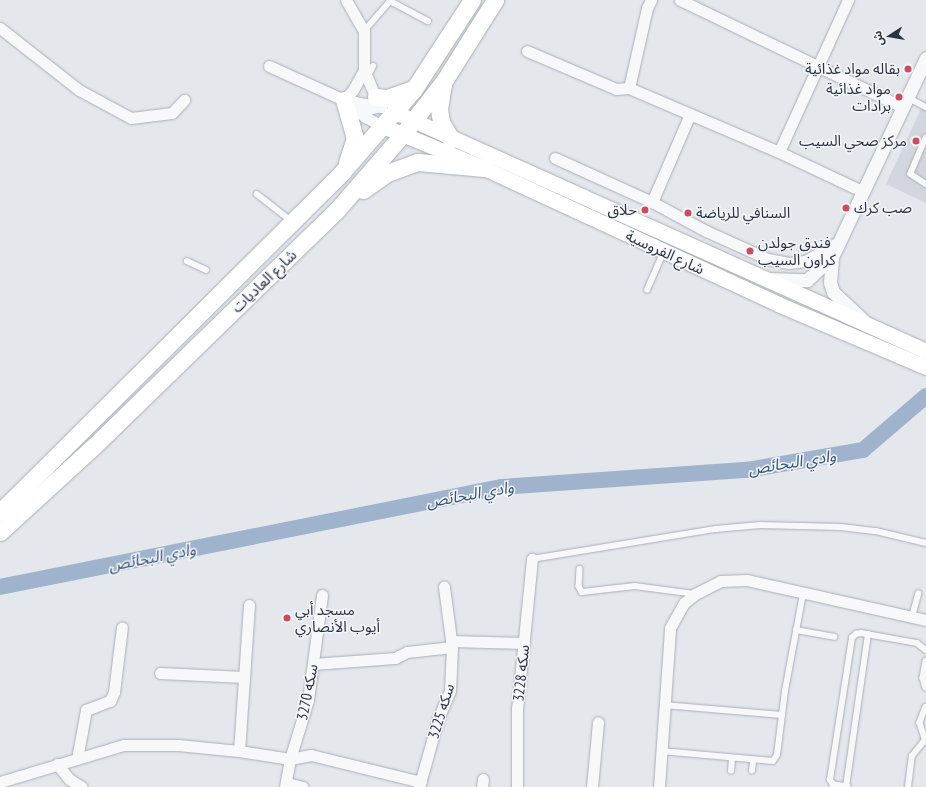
<!DOCTYPE html>
<html>
<head>
<meta charset="utf-8">
<style>
	body { margin:0 }
	#map { position:relative; width:926px; height:787px; overflow:hidden; background:#e4e7ec; font-family:"PT Sans Narrow","Noto Sans Arabic",sans-serif }
	div>[style] { position:absolute }
	[style*='--x'] { left:calc(var(--x)*1px); top:calc(var(--y)*1px); width:calc(var(--w)*1px); rotate:calc(var(--a)*1deg) }
	.built>* { inset:0; background:#d2d6de }
	.river>* { height:16px; margin:-8px; padding:0 8px; transform-origin:8px; border-radius:8px; background:#9fb4cc }
	.roads { filter:drop-shadow(0 0 1px #a9aeb7) drop-shadow(0 0 1px #a9aeb7) }
	.service>* { height:5.5px; margin:-2.75px; padding:0 2.75px; transform-origin:2.75px; border-radius:2.75px; background:#f7f8fa }
	.minor>* { height:11px; margin:-5.5px; padding:0 5.5px; transform-origin:5.5px; border-radius:5.5px; background:#f7f8fa }
	.tertiary>* { height:13px; margin:-6.5px; padding:0 6.5px; transform-origin:6.5px; border-radius:6.5px; background:#f7f8fa }
	.secondary>* { height:15px; margin:-7.5px; padding:0 7.5px; transform-origin:7.5px; border-radius:7.5px; background:#fff }
	.primary>* { height:17px; margin:-8.5px; padding:0 8.5px; transform-origin:8.5px; border-radius:8.5px; background:#fff }
	.dots>* { width:11px; height:11px; translate:-50% -50%; box-sizing:border-box; border:2px solid #f4f6f9; border-radius:50% }
	span { translate:-50% -50%; white-space:nowrap; text-align:center; line-height:1.15; -webkit-text-stroke:3px #f4f6f9; paint-order:stroke }
	.poi-label { font-size:15px; color:#2b3445 }
	.right { translate:-100% -50%; text-align:right }
	.left { translate:0 -50%; text-align:left }
	.street-label { font-size:15px; color:#2b3445 }
	.water-label { font-size:16px; color:#34527a; font-style:italic }
	.north { position:absolute; left:870px; top:16px; width:40px; height:40px; -webkit-text-stroke:3px #f4f6f9; paint-order:stroke; rotate:258deg; font-size:11px; font-weight:700; line-height:16px; text-align:center; color:#2b3445 }
	.north::after { content:''; display:block; margin:auto; width:14px; height:18px; background:#2b3445; clip-path:polygon(50% 0,100% 100%,50% 72%,0 100%) }
</style>
</head>
<body>
<div id="map">
	<div class="built">
		<i style="clip-path:polygon(926px 98px,926px 203px,886px 184px)"></i>
	</div>
	<div class="river">
		<i style="--x:0;--y:587;--w:512;--a:-11.27"></i>
		<i style="--x:502;--y:487;--w:246;--a:-4"></i>
		<i style="--x:747;--y:470;--w:118;--a:-9.8"></i>
		<i style="--x:863;--y:450;--w:83;--a:-40.6"></i>
	</div>
	<div class="roads">
		<div class="service">
			<i style="--x:364;--y:31;--w:40;--a:-49"></i>
			<i style="--x:390;--y:1;--w:43;--a:27.8"></i>
			<i style="--x:368;--y:76;--w:11;--a:-63"></i>
			<i style="--x:907;--y:97;--w:21;--a:28"></i>
			<i style="--x:926;--y:138;--w:39;--a:113"></i>
			<i style="--x:911;--y:174;--w:18;--a:34"></i>
			<i style="--x:257;--y:194;--w:42;--a:38.2"></i>
			<i style="--x:187;--y:261;--w:21;--a:25"></i>
			<i style="--x:647;--y:290;--w:43;--a:-66.4"></i>
			<i style="--x:532;--y:559;--w:186;--a:-9.3"></i>
			<i style="--x:716;--y:529;--w:44;--a:-5.2"></i>
			<i style="--x:760;--y:525;--w:81;--a:1.4"></i>
			<i style="--x:841;--y:527;--w:35;--a:7"></i>
			<i style="--x:876;--y:531;--w:51;--a:13.5"></i>
			<i style="--x:580;--y:569;--w:17;--a:93"></i>
			<i style="--x:579;--y:586;--w:7;--a:63"></i>
			<i style="--x:582;--y:592;--w:53;--a:-6.5"></i>
			<i style="--x:635;--y:586;--w:61;--a:7.6"></i>
			<i style="--x:912;--y:617;--w:24;--a:-75"></i>
			<i style="--x:796;--y:630;--w:39;--a:10"></i>
			<i style="--x:926;--y:661;--w:17;--a:100"></i>
			<i style="--x:923;--y:678;--w:10;--a:73"></i>
			<i style="--x:664;--y:705;--w:118;--a:4.8"></i>
			<i style="--x:926;--y:707;--w:17;--a:111"></i>
			<i style="--x:920;--y:723;--w:19;--a:72"></i>
			<i style="--x:661;--y:751;--w:112;--a:5.1"></i>
			<i style="--x:773;--y:761;--w:7;--a:-56"></i>
			<i style="--x:777;--y:755;--w:64;--a:-82.9"></i>
			<i style="--x:785;--y:691;--w:99;--a:-79.5"></i>
			<i style="--x:731;--y:771;--w:12;--a:-85"></i>
			<i style="--x:752;--y:771;--w:10;--a:-84"></i>
			<i style="--x:846;--y:787;--w:154;--a:-81.8"></i>
			<i style="--x:848;--y:787;--w:15;--a:-172"></i>
			<i style="--x:833;--y:785;--w:6;--a:-121"></i>
			<i style="--x:830;--y:780;--w:144;--a:-81.2"></i>
			<i style="--x:852;--y:638;--w:6;--a:-45"></i>
			<i style="--x:856;--y:634;--w:5;--a:-11"></i>
			<i style="--x:861;--y:633;--w:57;--a:10.1"></i>
			<i style="--x:917;--y:643;--w:11;--a:38"></i>
			<i style="--x:908;--y:787;--w:31;--a:-83"></i>
			<i style="--x:912;--y:756;--w:21;--a:-51"></i>
		</div>
		<div class="minor">
			<i style="--x:346;--y:0;--w:36;--a:60"></i>
			<i style="--x:364;--y:31;--w:39;--a:90"></i>
			<i style="--x:364;--y:70;--w:39;--a:67"></i>
			<i style="--x:379;--y:106;--w:21;--a:163"></i>
			<i style="--x:680;--y:0;--w:246;--a:25.7"></i>
			<i style="--x:0;--y:28;--w:100;--a:38.1"></i>
			<i style="--x:79;--y:90;--w:59;--a:28.3"></i>
			<i style="--x:131;--y:118;--w:41;--a:-7"></i>
			<i style="--x:172;--y:113;--w:18;--a:-47"></i>
			<i style="--x:527;--y:51;--w:97;--a:23.1"></i>
			<i style="--x:616;--y:89;--w:13;--a:-4"></i>
			<i style="--x:629;--y:88;--w:163;--a:23.1"></i>
			<i style="--x:779;--y:152;--w:92;--a:25.2"></i>
			<i style="--x:269;--y:66;--w:82;--a:24.4"></i>
			<i style="--x:344;--y:100;--w:27;--a:39"></i>
			<i style="--x:365;--y:117;--w:20;--a:27"></i>
			<i style="--x:629;--y:88;--w:82;--a:-77.3"></i>
			<i style="--x:647;--y:8;--w:9;--a:-63"></i>
			<i style="--x:344;--y:100;--w:13;--a:-48"></i>
			<i style="--x:353;--y:90;--w:23;--a:-61"></i>
			<i style="--x:345;--y:100;--w:37;--a:11"></i>
			<i style="--x:779;--y:152;--w:167;--a:-65.6"></i>
			<i style="--x:555;--y:158;--w:107;--a:24.4"></i>
			<i style="--x:652;--y:202;--w:61;--a:28.2"></i>
			<i style="--x:706;--y:231;--w:68;--a:24.3"></i>
			<i style="--x:768;--y:259;--w:21;--a:11"></i>
			<i style="--x:789;--y:263;--w:16;--a:-7"></i>
			<i style="--x:805;--y:261;--w:40;--a:-29.7"></i>
			<i style="--x:652;--y:202;--w:96;--a:-66.6"></i>
			<i style="--x:249;--y:605;--w:146;--a:93.9"></i>
			<i style="--x:239;--y:751;--w:52;--a:8.9"></i>
			<i style="--x:290;--y:759;--w:21;--a:-11"></i>
			<i style="--x:311;--y:755;--w:113;--a:13.8"></i>
			<i style="--x:451;--y:641;--w:73;--a:1.6"></i>
			<i style="--x:313;--y:664;--w:82;--a:-4.2"></i>
			<i style="--x:395;--y:658;--w:13;--a:-27"></i>
			<i style="--x:407;--y:652;--w:45;--a:-6.3"></i>
			<i style="--x:160;--y:673;--w:84;--a:2.7"></i>
			<i style="--x:77;--y:759;--w:50;--a:-79.6"></i>
			<i style="--x:86;--y:710;--w:26;--a:-21"></i>
			<i style="--x:110;--y:701;--w:10;--a:-66"></i>
			<i style="--x:114;--y:692;--w:65;--a:-83"></i>
			<i style="--x:57;--y:764;--w:19;--a:51"></i>
			<i style="--x:69;--y:779;--w:15;--a:32"></i>
			<i style="--x:0;--y:782;--w:128;--a:-16.7"></i>
			<i style="--x:123;--y:745;--w:55;--a:0"></i>
			<i style="--x:178;--y:745;--w:61;--a:5.6"></i>
			<i style="--x:286;--y:783;--w:17;--a:13"></i>
			<i style="--x:285;--y:787;--w:28;--a:-80"></i>
			<i style="--x:290;--y:759;--w:62;--a:-73"></i>
			<i style="--x:308;--y:700;--w:106;--a:-82.4"></i>
			<i style="--x:419;--y:787;--w:71;--a:-74.4"></i>
			<i style="--x:438;--y:719;--w:30;--a:-67"></i>
			<i style="--x:450;--y:691;--w:44;--a:-87.4"></i>
			<i style="--x:452;--y:647;--w:61;--a:-97.6"></i>
			<i style="--x:482;--y:787;--w:8;--a:-83"></i>
			<i style="--x:517;--y:787;--w:78;--a:-90"></i>
			<i style="--x:517;--y:709;--w:151;--a:-84.3"></i>
			<i style="--x:592;--y:787;--w:65;--a:-84.7"></i>
			<i style="--x:659;--y:787;--w:159;--a:-86"></i>
			<i style="--x:670;--y:628;--w:29;--a:-61"></i>
			<i style="--x:684;--y:603;--w:14;--a:-39"></i>
			<i style="--x:695;--y:594;--w:28;--a:-27"></i>
			<i style="--x:720;--y:581;--w:27;--a:-2"></i>
			<i style="--x:747;--y:580;--w:183;--a:12.6"></i>
		</div>
		<div class="tertiary">
			<i style="--x:769;--y:279;--w:38;--a:2"></i>
			<i style="--x:807;--y:280;--w:34;--a:-43"></i>
			<i style="--x:863;--y:320;--w:41;--a:-137"></i>
			<i style="--x:833;--y:292;--w:10;--a:-107"></i>
			<i style="--x:830;--y:282;--w:25;--a:-85"></i>
			<i style="--x:832;--y:257;--w:220;--a:-64.7"></i>
		</div>
		<div class="secondary">
			<i style="--x:395;--y:112;--w:582;--a:24.23"></i>
			<i style="--x:383;--y:126;--w:109;--a:22.6"></i>
			<i style="--x:484;--y:168;--w:324;--a:24.8"></i>
			<i style="--x:778;--y:304;--w:161;--a:23.1"></i>
		</div>
		<div class="primary">
			<i style="--x:443;--y:84;--w:25;--a:99"></i>
			<i style="--x:439;--y:109;--w:13;--a:81"></i>
			<i style="--x:441;--y:122;--w:20;--a:60"></i>
			<i style="--x:376;--y:97;--w:11;--a:5"></i>
			<i style="--x:387;--y:98;--w:28;--a:-19"></i>
			<i style="--x:344;--y:100;--w:40;--a:74"></i>
			<i style="--x:355;--y:138;--w:26;--a:108"></i>
			<i style="--x:363;--y:190;--w:29;--a:-35"></i>
			<i style="--x:387;--y:173;--w:33;--a:-20"></i>
			<i style="--x:418;--y:162;--w:66;--a:5.2"></i>
			<i style="--x:0;--y:512;--w:484;--a:-44.8"></i>
			<i style="--x:343;--y:171;--w:108;--a:-49.1"></i>
			<i style="--x:414;--y:89;--w:106;--a:-56.9"></i>
			<i style="--x:0;--y:532;--w:127;--a:-42.5"></i>
			<i style="--x:94;--y:446;--w:337;--a:-44.2"></i>
			<i style="--x:336;--y:211;--w:102;--a:-49"></i>
			<i style="--x:403;--y:134;--w:67;--a:-52.3"></i>
			<i style="--x:444;--y:81;--w:96;--a:-57.8"></i>
		</div>
	</div>
	<div class="dots">
		<i style="left:908px;top:69px;background:#d1495b"></i>
		<i style="left:899px;top:97px;background:#d1495b"></i>
		<i style="left:916px;top:141px;background:#d1495b"></i>
		<i style="left:846px;top:208px;background:#d1495b"></i>
		<i style="left:645px;top:210px;background:#d1495b"></i>
		<i style="left:688px;top:213px;background:#d1495b"></i>
		<i style="left:750px;top:251px;background:#d1495b"></i>
		<i style="left:287px;top:618px;background:#d1495b"></i>
	</div>
	<div class="poi-label">
		<span class="right" style="left:900px;top:69px">بقاله مواد غذائية</span>
		<span class="right" style="left:891px;top:97px">مواد غذائية<br>برادات</span>
		<span class="right" style="left:907px;top:141px">مركز صحي السيب</span>
		<span class="left" style="left:854px;top:208px">صب كرك</span>
		<span class="right" style="left:637px;top:210px">حلاق</span>
		<span class="left" style="left:696px;top:213px">السنافي للرياضة</span>
		<span class="left" style="left:758px;top:251px">فندق جولدن<br>كراون السيب</span>
		<span class="left" style="left:295px;top:618px">مسجد أبي<br>أيوب الأنصاري</span>
	</div>
	<div class="street-label">
		<span style="left:665px;top:252px;rotate:25deg">شارع الفروسية</span>
		<span style="left:264px;top:281px;rotate:-44deg">شارع العاديات</span>
		<span style="left:521px;top:673px;rotate:-84deg">سكه 3228</span>
		<span style="left:307px;top:692px;rotate:-79deg">سكه 3270</span>
		<span style="left:441px;top:711px;rotate:-73deg">سكه 3225</span>
	</div>
	<div class="water-label">
		<span style="left:792px;top:462px;rotate:-9deg">وادي البحائص</span>
		<span style="left:470px;top:494px;rotate:-10deg">وادي البحائص</span>
		<span style="left:152px;top:557px;rotate:-11deg">وادي البحائص</span>
	</div>
	<div class="north">ش</div>
</div>
</body>
</html>
